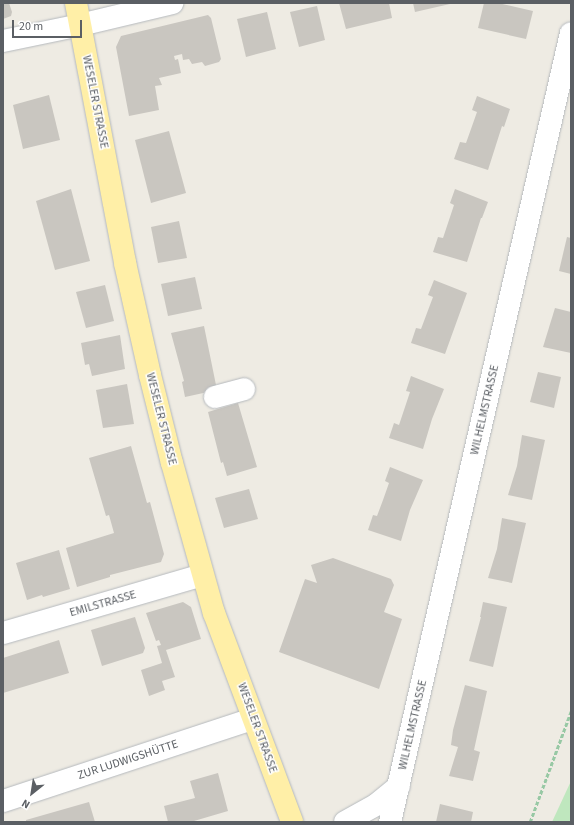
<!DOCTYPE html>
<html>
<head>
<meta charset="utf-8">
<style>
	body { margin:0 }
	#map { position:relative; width:574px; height:825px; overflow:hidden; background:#eeebe3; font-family:"Source Sans 3",sans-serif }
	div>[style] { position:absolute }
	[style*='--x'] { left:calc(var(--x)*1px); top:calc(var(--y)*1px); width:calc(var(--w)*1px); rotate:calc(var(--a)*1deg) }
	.green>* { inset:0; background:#bfe7be }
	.building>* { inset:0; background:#c9c6c0 }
	.path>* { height:2.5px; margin-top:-1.25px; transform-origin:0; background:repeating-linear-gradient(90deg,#97c8a4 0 4px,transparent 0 6px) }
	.roads { filter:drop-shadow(0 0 1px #b5b9bd) drop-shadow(0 0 1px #b5b9bd) }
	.minor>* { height:22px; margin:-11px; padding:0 11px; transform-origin:11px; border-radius:11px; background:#fff }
	.major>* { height:22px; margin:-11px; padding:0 11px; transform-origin:11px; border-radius:11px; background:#ffefa7 }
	span { translate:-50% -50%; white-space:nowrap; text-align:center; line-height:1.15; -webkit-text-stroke:3px #fff; paint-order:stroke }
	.street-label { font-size:12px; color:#5b5f64 }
	.frame { position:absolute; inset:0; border:4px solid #5b5f64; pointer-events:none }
	.north { position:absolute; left:12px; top:773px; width:40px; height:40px; -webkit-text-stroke:3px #fff; paint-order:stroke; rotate:210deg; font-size:11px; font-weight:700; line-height:16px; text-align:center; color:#5b5f64 }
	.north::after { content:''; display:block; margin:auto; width:14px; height:18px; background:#5b5f64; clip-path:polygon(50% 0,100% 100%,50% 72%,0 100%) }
	.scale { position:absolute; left:12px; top:20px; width:70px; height:18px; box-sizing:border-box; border:2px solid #5b5f64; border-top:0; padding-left:5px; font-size:12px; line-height:14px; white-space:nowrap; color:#5b5f64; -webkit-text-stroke:3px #fff; paint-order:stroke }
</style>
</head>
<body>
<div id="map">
	<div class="green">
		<i style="clip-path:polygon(571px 781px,571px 822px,552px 822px)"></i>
	</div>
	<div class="building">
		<i style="clip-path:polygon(3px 3px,9px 3px,12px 12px,11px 16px,3px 19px)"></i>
		<i style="clip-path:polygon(339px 3px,389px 3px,392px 18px,346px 29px)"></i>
		<i style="clip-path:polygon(413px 3px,450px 3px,450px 4px,415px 12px)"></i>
		<i style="clip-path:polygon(484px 3px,498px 3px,533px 11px,526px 39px,478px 28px)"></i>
		<i style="clip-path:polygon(317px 6px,325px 40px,299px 47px,290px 12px)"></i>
		<i style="clip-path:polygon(267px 12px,276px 49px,246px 57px,237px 19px)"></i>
		<i style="clip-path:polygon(208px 15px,211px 18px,221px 59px,219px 62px,205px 66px,202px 62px,192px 64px,189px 59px,183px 60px,182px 54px,174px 56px,175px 60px,178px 59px,181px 73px,159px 78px,162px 85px,155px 86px,159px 110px,129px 116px,116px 47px,121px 36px)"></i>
		<i style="clip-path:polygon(49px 95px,60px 140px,23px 149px,13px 105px)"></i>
		<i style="clip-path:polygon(477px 96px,510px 109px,504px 127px,502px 126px,488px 170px,454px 159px,460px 142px,466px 143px,471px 129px,477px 112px,472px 110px)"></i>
		<i style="clip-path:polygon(169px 131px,186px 193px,151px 203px,135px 140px)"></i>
		<i style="clip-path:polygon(71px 189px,90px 261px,55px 270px,36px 201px)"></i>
		<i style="clip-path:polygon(455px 189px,488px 202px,482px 218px,481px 218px,467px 262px,433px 252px,438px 237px,443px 238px,454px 205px,450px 203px)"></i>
		<i style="clip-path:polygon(179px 221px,187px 258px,158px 263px,151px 227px)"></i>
		<i style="clip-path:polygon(567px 237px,571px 238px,571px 274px,559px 271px)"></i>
		<i style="clip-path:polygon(195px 277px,202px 309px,168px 316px,161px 284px)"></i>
		<i style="clip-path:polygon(434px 280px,467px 293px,445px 354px,411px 343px,416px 328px,421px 329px,433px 297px,428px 295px)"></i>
		<i style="clip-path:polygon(105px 285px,114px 321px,86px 328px,76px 292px)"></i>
		<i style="clip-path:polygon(555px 308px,571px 312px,571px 353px,543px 347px)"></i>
		<i style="clip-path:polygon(204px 326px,217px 390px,185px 397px,182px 382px,184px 381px,171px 333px)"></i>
		<i style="clip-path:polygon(120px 335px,125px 369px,92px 376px,89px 364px,85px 365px,81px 343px)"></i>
		<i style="clip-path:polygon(538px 372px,561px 377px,554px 408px,530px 402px)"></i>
		<i style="clip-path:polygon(411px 376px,444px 389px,432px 419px,423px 449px,389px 438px,394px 423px,399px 425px,410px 392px,406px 391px)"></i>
		<i style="clip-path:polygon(127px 384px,134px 424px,103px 428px,96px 390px)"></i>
		<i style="clip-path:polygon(238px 403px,257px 467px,227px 476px,223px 462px,221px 463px,208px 412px)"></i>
		<i style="clip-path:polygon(522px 435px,545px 440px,532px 500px,508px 495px,517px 466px)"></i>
		<i style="clip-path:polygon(131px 446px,147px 503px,150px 502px,164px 554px,161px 562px,110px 575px,110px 577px,77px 587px,66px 548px,114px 533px,109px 515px,106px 516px,89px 458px)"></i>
		<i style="clip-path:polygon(390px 467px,423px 480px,410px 510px,401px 541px,368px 530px,373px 515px,377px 516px,383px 500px,389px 483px,385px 481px)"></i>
		<i style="clip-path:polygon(249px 489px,258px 519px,224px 528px,215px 498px)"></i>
		<i style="clip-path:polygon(502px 518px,526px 523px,512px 583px,488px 578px,497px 549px)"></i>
		<i style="clip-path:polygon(59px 550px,70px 589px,43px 597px,42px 595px,27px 600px,16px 563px)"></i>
		<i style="clip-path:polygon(333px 558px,391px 579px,394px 585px,384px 612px,402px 619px,379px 689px,279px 652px,305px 579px,317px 583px,311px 565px)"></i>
		<i style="clip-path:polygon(183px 602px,191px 607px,201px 639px,166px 650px,175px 677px,162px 681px,165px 690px,149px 696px,141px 670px,162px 663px,157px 646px,161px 645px,159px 640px,156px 641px,146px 613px)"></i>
		<i style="clip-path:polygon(483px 602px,507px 607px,493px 667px,469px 661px,481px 617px,480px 617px)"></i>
		<i style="clip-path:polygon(135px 617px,145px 648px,143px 653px,102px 666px,91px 630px)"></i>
		<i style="clip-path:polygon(59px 640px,69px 673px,3px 693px,3px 658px)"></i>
		<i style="clip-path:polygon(465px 685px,487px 691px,474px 750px,480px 752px,473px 781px,449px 776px,458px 747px,451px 745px,453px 730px)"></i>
		<i style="clip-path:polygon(218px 773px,228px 811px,194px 821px,195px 822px,168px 822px,164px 806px,195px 798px,190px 781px)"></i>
		<i style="clip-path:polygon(89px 802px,95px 822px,26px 822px,26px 820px)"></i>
		<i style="clip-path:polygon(440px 804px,473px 812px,471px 822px,436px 822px)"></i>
	</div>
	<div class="path">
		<i style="--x:530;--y:822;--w:118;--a:-69.7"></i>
	</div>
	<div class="roads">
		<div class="minor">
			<i style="--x:3;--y:41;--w:79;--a:-11.7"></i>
			<i style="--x:80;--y:25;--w:95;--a:-13.4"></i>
			<i style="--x:215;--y:397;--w:30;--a:-15"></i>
			<i style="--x:3;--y:633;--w:207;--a:-16.2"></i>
			<i style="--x:3;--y:801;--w:263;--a:-18.2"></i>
			<i style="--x:345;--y:822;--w:37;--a:-29"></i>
			<i style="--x:377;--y:804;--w:28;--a:-39"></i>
			<i style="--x:390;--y:822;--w:809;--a:-77.08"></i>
		</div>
		<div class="major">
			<i style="--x:76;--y:3;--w:265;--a:79.3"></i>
			<i style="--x:125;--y:263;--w:115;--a:77.4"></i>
			<i style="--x:150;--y:375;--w:91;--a:76"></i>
			<i style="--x:172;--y:463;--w:156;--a:74.4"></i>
			<i style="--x:214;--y:613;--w:223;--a:69.5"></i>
		</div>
	</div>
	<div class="street-label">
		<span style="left:95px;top:102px;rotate:79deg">WESELER STRASSE</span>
		<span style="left:485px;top:410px;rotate:-77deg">WILHELMSTRASSE</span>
		<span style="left:161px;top:419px;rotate:76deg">WESELER STRASSE</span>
		<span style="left:103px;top:604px;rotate:-16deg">EMILSTRASSE</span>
		<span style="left:413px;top:725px;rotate:-77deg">WILHELMSTRASSE</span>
		<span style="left:257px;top:728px;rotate:70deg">WESELER STRASSE</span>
		<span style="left:128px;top:760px;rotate:-18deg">ZUR LUDWIGSHÜTTE</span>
	</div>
	<div class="frame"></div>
	<div class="north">N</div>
	<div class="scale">20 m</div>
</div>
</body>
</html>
